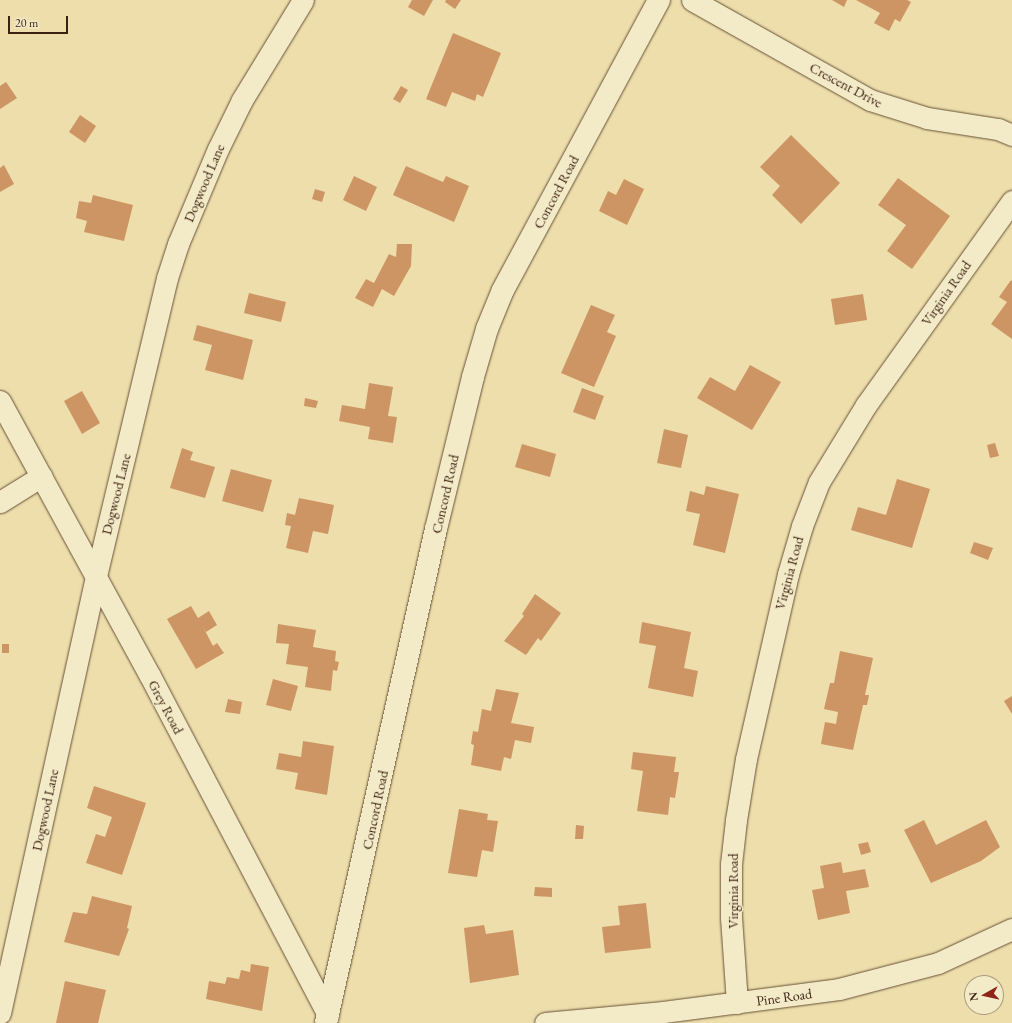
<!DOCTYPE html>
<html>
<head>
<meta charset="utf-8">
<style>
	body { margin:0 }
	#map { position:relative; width:1012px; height:1023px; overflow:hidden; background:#eddeab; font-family:"EB Garamond",serif }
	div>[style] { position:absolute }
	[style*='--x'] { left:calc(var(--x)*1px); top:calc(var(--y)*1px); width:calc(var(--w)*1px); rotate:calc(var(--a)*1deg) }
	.building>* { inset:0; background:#cd9564 }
	.roads { filter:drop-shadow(0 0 1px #685037) drop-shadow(0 0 1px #685037) }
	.street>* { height:21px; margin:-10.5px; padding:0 10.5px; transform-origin:10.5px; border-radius:10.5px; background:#f3eac8 }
	.secondary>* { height:22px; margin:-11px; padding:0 11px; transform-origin:11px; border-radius:11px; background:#f3eac8 }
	span { translate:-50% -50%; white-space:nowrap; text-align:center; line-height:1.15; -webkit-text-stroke:3px #f3eac8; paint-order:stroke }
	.street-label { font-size:14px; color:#3b2110 }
	.north { position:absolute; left:964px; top:975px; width:40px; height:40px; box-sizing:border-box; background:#f3eac8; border:1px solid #a99a7e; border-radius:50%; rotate:262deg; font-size:11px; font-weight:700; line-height:16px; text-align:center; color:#3b2110 }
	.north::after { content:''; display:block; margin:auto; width:14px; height:18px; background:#8f2418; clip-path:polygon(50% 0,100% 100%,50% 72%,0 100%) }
	.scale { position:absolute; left:8px; top:16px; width:60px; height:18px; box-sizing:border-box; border:2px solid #3b2110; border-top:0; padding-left:5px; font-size:12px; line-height:14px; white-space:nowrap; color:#3b2110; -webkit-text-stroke:3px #f3eac8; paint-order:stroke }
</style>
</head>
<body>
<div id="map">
	<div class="building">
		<i style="clip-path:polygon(412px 0,433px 0,424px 16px,408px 7px)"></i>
		<i style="clip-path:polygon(446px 0,461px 0,455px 9px,445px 2px)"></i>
		<i style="clip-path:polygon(832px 0,847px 0,844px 7px)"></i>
		<i style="clip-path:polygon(856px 0,907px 0,911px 2px,900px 22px,895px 19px,889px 31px,874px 23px,880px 13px)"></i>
		<i style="clip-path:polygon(453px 33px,501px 53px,483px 97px,477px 94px,475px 101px,452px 92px,446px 107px,426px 99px)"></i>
		<i style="clip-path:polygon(6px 82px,17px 98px,0 109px,0 86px)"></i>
		<i style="clip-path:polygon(401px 86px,408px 90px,400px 103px,393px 99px)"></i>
		<i style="clip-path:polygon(80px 115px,96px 126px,85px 143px,69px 132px)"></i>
		<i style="clip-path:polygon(791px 135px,840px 183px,801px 224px,772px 195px,780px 186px,760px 167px)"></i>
		<i style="clip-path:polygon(4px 165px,14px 184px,0 192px,0 168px)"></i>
		<i style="clip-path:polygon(406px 166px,443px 182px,446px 176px,469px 186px,454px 222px,393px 195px)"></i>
		<i style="clip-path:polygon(354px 176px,377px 187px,366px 211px,343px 200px)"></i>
		<i style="clip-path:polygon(898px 178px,950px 216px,912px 269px,887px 251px,906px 225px,878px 205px)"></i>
		<i style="clip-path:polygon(624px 179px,644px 189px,627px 225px,599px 211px,608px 191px,616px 195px)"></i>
		<i style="clip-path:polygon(315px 189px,325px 192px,322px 202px,312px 199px)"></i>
		<i style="clip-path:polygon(93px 195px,133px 205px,124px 241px,84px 232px,87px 221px,76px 218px,79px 201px,91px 203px)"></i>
		<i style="clip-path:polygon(397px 244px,412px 244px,411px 266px,394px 296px,382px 289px,373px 307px,355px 298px,366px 279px,374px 283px,389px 254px,396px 257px)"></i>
		<i style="clip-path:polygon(1011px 280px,1012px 281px,1012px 339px,991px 324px,1007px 302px,999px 297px)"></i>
		<i style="clip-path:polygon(249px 293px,286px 302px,281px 322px,244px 313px)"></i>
		<i style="clip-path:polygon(863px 294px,867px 320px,835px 325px,831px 299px)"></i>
		<i style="clip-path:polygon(591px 305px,615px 315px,607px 332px,616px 336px,594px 387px,561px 373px)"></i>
		<i style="clip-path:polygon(197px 325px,253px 340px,243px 380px,205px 370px,212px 345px,193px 340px)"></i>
		<i style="clip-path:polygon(750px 365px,781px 382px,752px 430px,697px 398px,710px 377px,735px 391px)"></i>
		<i style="clip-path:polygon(369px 383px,393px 387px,388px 416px,397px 417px,393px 443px,368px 439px,370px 427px,339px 421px,342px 405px,365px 409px)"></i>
		<i style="clip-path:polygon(582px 388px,604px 396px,595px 420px,573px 412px)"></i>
		<i style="clip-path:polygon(82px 391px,100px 423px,82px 434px,64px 401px)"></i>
		<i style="clip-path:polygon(305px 398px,318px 401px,316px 408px,304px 406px)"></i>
		<i style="clip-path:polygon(664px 429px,688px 435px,681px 468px,657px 463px)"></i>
		<i style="clip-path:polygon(995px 443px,999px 456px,990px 458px,987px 445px)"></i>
		<i style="clip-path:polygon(522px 444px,556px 454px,550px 477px,515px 467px)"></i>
		<i style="clip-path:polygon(182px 448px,193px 452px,190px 460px,215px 467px,205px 498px,170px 488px)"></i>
		<i style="clip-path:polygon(231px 469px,272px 480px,263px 512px,222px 501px)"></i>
		<i style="clip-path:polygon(897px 479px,930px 489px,912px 548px,851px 530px,858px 507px,886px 515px)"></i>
		<i style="clip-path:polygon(706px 486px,739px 494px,725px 553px,693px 545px,700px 514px,686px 511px,690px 491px,704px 495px)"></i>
		<i style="clip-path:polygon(299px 498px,334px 505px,328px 534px,313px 531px,308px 553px,286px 548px,291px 526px,285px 525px,287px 513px,295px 515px)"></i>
		<i style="clip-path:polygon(974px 542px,993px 548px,988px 560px,970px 553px)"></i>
		<i style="clip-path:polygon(535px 594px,561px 613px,541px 641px,538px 638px,526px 655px,504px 641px,524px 616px,522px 614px)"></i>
		<i style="clip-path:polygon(191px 606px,198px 618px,209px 611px,217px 625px,206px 632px,202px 625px,213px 646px,217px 643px,224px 653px,196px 669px,167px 619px)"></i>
		<i style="clip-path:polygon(642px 622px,691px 632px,684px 668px,698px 671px,693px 697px,648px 688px,656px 646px,639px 643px)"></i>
		<i style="clip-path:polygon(278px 624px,316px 630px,313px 647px,336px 651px,335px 661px,339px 662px,337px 671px,333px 670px,331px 691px,305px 687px,308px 667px,286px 664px,289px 644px,276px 643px)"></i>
		<i style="clip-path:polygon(2px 644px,9px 644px,9px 653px,2px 653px)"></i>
		<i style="clip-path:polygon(840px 651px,873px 658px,865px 695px,869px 695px,867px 705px,863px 705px,853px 750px,821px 744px,825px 722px,836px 724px,838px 712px,824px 709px,830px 683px,834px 683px)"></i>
		<i style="clip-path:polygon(273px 679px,298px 686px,291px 711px,266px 705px)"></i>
		<i style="clip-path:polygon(496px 689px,519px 693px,511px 723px,534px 727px,531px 743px,515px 740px,511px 759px,504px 757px,501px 771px,471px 765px,474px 745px,471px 744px,473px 731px,478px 732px,482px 709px,491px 711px)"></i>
		<i style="clip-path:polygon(1012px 696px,1012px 714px,1004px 701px)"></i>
		<i style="clip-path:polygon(228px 699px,242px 702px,240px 714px,225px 712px)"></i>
		<i style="clip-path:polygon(303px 741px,334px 746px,327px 795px,295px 789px,298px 773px,276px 769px,279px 753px,301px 757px)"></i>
		<i style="clip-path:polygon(633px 752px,676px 757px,674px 772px,679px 772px,675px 798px,670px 797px,668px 815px,637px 811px,643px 771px,631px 769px)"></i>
		<i style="clip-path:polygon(94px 786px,146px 803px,122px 875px,86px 863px,96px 834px,105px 837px,112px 817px,87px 808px)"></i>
		<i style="clip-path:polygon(459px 809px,488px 814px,487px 820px,498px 821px,493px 852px,482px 850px,477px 877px,448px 873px)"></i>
		<i style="clip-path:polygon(924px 820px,936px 845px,986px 820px,1000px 847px,981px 861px,931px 883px,904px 830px)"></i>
		<i style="clip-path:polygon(576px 825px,584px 826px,583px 839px,575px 839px)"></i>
		<i style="clip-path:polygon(868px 842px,871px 852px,861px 855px,858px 844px)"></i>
		<i style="clip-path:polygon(841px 862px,843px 873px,865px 869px,869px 887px,846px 891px,850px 913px,818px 920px,812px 890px,824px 888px,820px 866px)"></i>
		<i style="clip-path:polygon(535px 887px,552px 888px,552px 897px,534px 896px)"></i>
		<i style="clip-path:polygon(92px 896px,132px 906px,127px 928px,129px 929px,119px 956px,64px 942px,73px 912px,87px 914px)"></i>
		<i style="clip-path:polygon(646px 903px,651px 948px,605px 953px,602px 927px,620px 925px,618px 906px)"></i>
		<i style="clip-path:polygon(484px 925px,486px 934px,513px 930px,519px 975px,470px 983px,464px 928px)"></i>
		<i style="clip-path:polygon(251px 964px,269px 967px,262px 1011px,206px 999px,209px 981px,225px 984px,227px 977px,239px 979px,241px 970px,250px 972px)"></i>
		<i style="clip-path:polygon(65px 981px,106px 990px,98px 1023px,56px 1023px)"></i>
	</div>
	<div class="roads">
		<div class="street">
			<i style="--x:692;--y:0;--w:204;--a:29.3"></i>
			<i style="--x:870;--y:100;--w:60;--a:17.5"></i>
			<i style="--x:927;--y:118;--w:72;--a:8.8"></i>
			<i style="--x:998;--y:129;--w:15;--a:23"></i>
			<i style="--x:0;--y:401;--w:313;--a:61.4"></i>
			<i style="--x:150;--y:676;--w:383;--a:62.3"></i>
			<i style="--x:0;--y:502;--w:49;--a:-31.8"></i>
			<i style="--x:737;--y:1003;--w:85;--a:-94"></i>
			<i style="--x:731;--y:918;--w:54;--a:-90"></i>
			<i style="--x:731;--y:864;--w:44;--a:-83.5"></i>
			<i style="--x:736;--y:820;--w:62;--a:-80.7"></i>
			<i style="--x:746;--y:759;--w:190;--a:-77.2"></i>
			<i style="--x:788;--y:574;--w:50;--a:-73.7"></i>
			<i style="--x:802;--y:526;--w:47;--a:-68.9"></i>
			<i style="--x:819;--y:482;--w:90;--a:-58.6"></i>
			<i style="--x:866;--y:405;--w:251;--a:-54.4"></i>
			<i style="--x:0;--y:1013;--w:447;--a:-77.6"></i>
			<i style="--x:96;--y:576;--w:306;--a:-76.6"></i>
			<i style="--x:167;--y:278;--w:36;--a:-72"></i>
			<i style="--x:178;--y:244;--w:103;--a:-67.2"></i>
			<i style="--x:218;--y:149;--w:55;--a:-63.9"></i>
			<i style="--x:242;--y:100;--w:117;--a:-58.6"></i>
			<i style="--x:545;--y:1023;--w:119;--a:-5.3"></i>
			<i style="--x:663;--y:1012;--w:177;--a:-7.4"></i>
			<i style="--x:839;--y:989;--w:102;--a:-14.7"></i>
			<i style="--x:938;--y:963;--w:81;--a:-24.7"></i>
		</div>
		<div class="secondary">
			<i style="--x:326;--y:1023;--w:506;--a:-77.45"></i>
			<i style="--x:436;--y:529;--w:156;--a:-76.3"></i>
			<i style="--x:473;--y:377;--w:50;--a:-73.7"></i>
			<i style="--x:487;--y:329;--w:42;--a:-67.7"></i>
			<i style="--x:503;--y:290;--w:329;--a:-61.7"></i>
		</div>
	</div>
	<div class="street-label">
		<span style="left:846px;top:85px;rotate:28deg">Crescent Drive</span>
		<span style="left:204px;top:183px;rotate:-67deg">Dogwood Lane</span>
		<span style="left:556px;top:192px;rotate:-62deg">Concord Road</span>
		<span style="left:946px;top:293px;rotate:-55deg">Virginia Road</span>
		<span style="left:116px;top:494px;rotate:-76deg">Dogwood Lane</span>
		<span style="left:445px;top:494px;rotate:-77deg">Concord Road</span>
		<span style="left:789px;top:573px;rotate:-75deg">Virginia Road</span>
		<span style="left:166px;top:707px;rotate:62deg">Grey Road</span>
		<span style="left:45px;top:810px;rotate:-78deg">Dogwood Lane</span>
		<span style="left:375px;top:810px;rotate:-78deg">Concord Road</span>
		<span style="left:733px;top:891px;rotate:-90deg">Virginia Road</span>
		<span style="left:784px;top:997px;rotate:-8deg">Pine Road</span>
	</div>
	<div class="north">N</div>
	<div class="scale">20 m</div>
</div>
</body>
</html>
